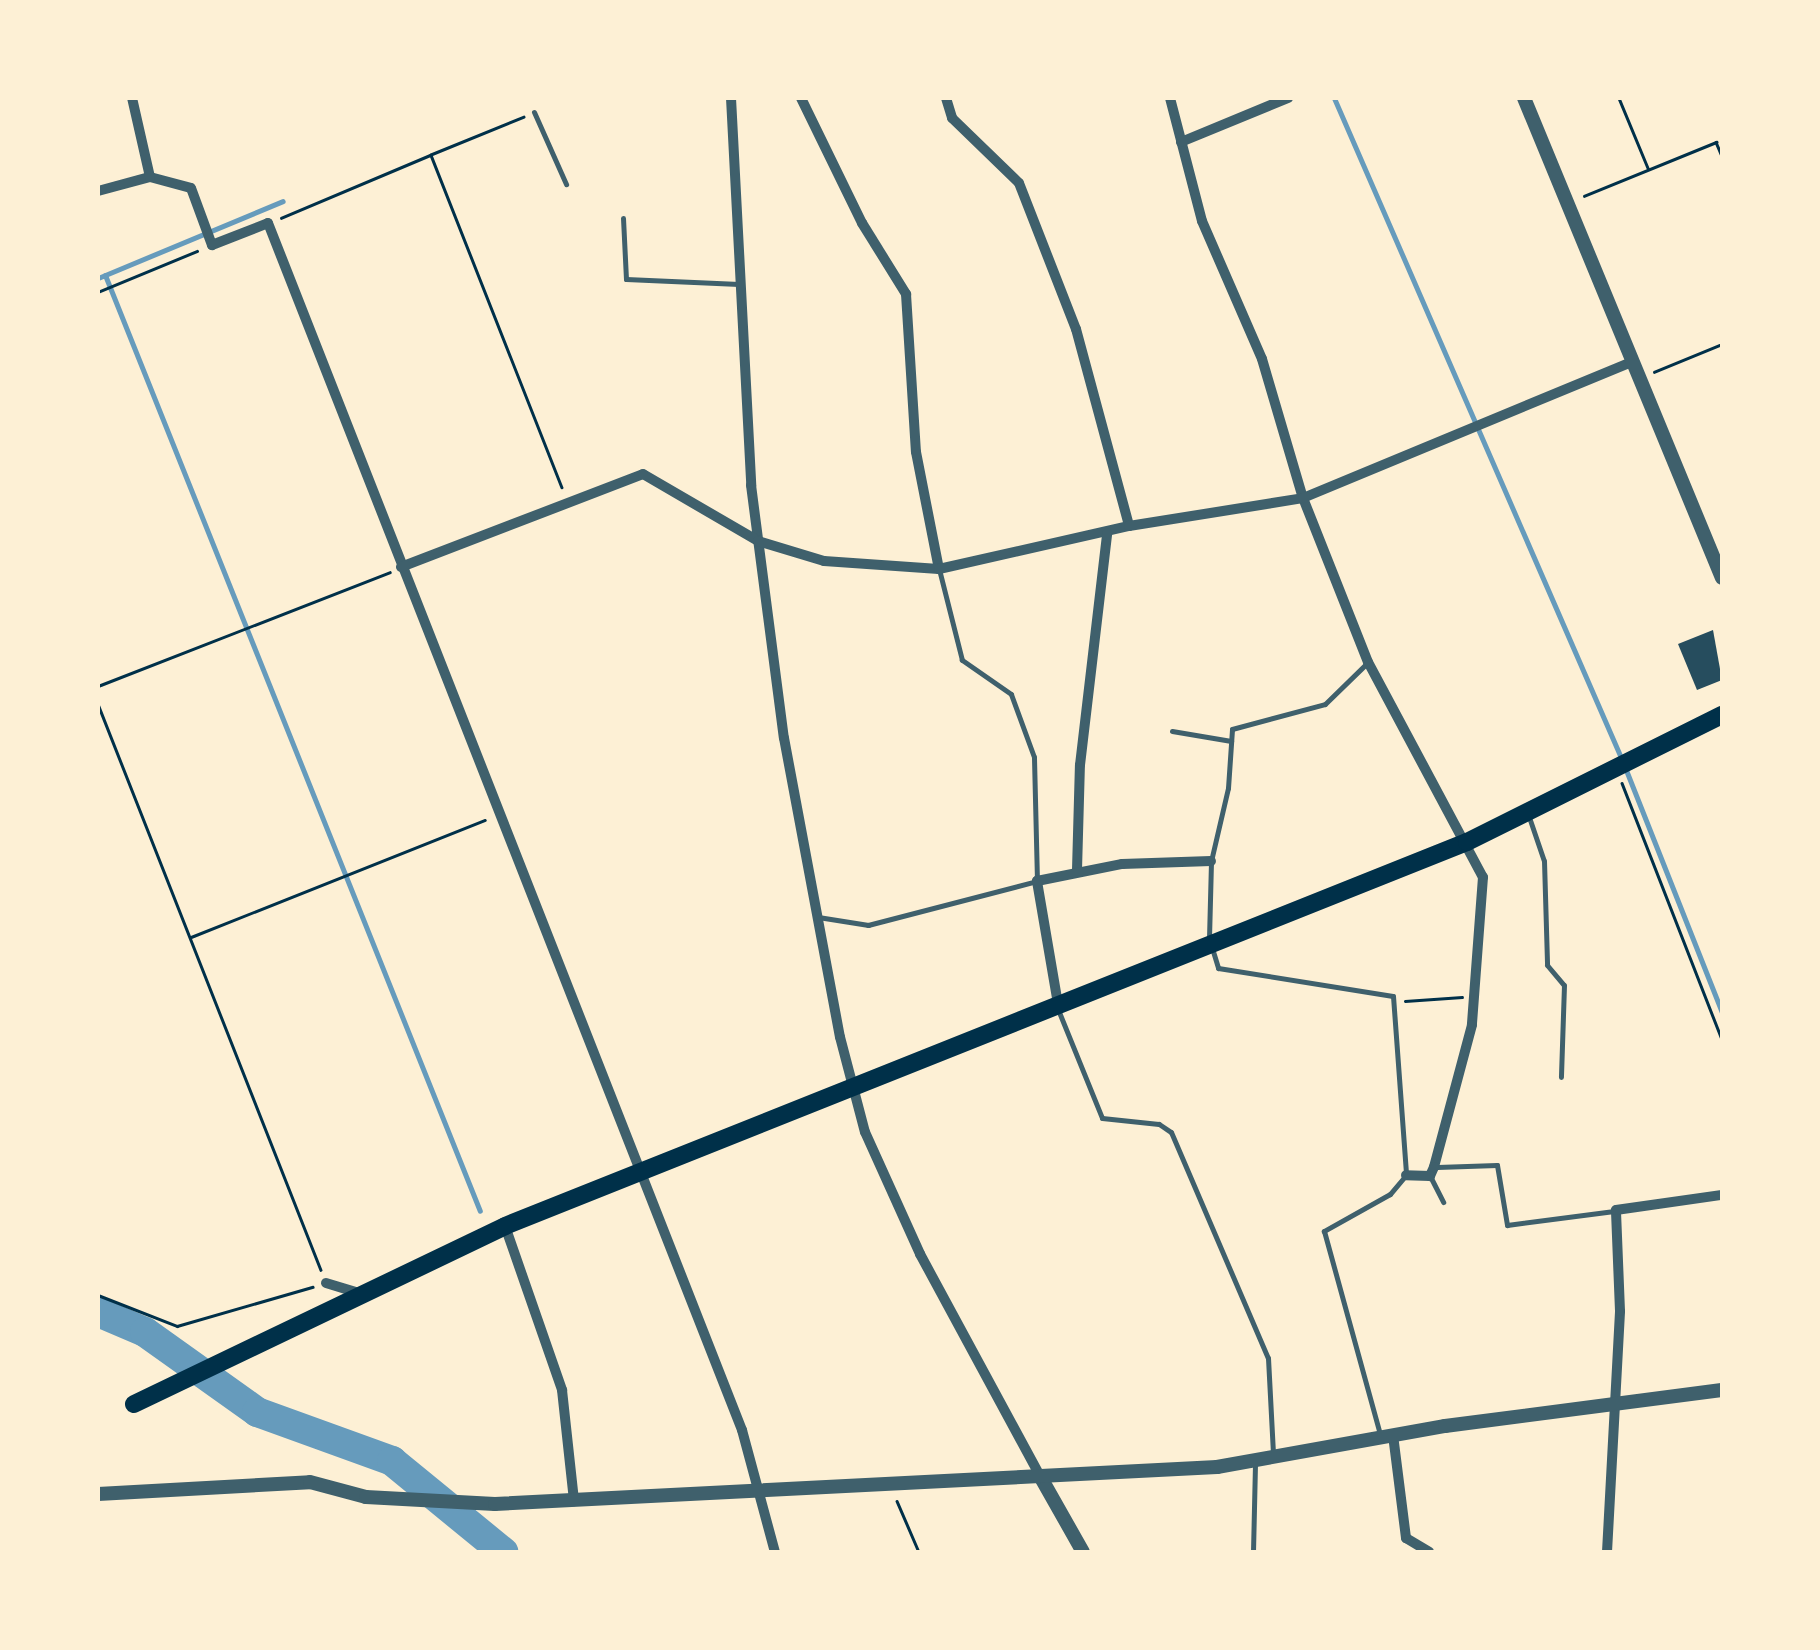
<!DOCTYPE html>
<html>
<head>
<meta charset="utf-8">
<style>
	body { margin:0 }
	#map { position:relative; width:1820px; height:1650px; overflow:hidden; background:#fdf0d5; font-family:"PT Sans",sans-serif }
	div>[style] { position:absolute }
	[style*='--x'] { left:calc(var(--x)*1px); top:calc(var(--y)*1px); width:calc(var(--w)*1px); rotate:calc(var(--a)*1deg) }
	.stream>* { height:5px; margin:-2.5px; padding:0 2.5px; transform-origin:2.5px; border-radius:2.5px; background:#669bbc }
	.river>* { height:30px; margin:-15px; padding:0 15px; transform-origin:15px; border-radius:15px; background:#669bbc }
	.building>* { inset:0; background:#264d5e }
	.path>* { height:2.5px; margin:-1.25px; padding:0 1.25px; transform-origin:1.25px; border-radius:1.25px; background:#003049 }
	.service>* { height:5px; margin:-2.5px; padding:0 2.5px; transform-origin:2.5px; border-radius:2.5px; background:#3f606c }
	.minor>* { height:10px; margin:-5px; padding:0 5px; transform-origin:5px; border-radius:5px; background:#3f606c }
	.tertiary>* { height:14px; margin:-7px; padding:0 7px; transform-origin:7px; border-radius:7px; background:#3f606c }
	.primary>* { height:18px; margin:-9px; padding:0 9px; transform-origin:9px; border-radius:9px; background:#003049 }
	span { translate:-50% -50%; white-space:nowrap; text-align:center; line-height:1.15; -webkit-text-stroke:10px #fdf0d5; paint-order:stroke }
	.frame { position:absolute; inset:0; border:100px solid #fdf0d5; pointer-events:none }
</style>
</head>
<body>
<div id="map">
	<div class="stream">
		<i style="--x:1334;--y:98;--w:722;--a:66.49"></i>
		<i style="--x:105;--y:275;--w:1008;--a:68.17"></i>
		<i style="--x:98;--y:278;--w:200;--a:-22.6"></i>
		<i style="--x:1626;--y:770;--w:260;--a:68.4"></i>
	</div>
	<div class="river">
		<i style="--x:98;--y:1312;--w:51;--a:23.1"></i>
		<i style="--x:145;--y:1332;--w:138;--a:35.5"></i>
		<i style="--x:257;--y:1412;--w:144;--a:19.9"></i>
		<i style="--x:392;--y:1461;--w:144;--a:39.3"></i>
	</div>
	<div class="building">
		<i style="clip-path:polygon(1713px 630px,1722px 680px,1697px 690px,1678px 644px)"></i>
	</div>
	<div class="path">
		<i style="--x:1619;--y:98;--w:76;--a:67.5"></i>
		<i style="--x:524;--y:117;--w:100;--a:157.8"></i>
		<i style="--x:431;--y:155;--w:357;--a:68.5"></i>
		<i style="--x:1584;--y:196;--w:143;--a:-22.2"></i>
		<i style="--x:1716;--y:142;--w:15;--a:67"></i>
		<i style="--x:281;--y:218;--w:162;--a:-22.9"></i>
		<i style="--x:98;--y:292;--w:107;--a:-22.5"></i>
		<i style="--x:1654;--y:372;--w:74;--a:-22.4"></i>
		<i style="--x:98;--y:686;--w:313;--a:-21.3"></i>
		<i style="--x:98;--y:704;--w:608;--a:68.5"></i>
		<i style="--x:1622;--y:783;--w:275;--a:68.7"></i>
		<i style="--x:191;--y:937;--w:316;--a:-21.7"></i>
		<i style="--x:1405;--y:1001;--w:57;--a:-4"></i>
		<i style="--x:98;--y:1295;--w:85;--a:21.4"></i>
		<i style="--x:177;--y:1326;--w:141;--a:-16.1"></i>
		<i style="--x:897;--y:1501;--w:56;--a:66.7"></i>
	</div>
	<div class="service">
		<i style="--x:534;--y:112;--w:79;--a:66"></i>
		<i style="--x:623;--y:218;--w:61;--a:87.2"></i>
		<i style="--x:626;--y:279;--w:113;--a:2.5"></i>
		<i style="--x:1172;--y:731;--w:60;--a:9.6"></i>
		<i style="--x:1529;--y:817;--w:46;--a:71.2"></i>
		<i style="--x:1544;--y:861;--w:104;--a:88.3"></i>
		<i style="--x:1547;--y:965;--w:26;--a:50"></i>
		<i style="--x:1564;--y:985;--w:92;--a:91.9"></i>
		<i style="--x:818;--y:917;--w:51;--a:9.1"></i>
		<i style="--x:868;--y:925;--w:175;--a:-14.6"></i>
		<i style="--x:1037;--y:881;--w:124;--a:-91.4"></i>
		<i style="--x:1034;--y:757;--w:67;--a:-110.1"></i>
		<i style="--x:1011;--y:694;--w:60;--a:-145.2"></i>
		<i style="--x:962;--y:660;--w:94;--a:-104.2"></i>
		<i style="--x:1209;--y:938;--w:77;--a:-88.5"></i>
		<i style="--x:1211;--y:861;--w:75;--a:-76.9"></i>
		<i style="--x:1228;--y:788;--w:59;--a:-86.1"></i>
		<i style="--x:1232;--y:729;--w:96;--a:-15"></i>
		<i style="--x:1325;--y:704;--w:60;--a:-44.3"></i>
		<i style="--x:1212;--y:948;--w:21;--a:73"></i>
		<i style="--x:1218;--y:968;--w:177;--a:9.1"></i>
		<i style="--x:1393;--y:996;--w:179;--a:85.8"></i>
		<i style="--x:1406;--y:1175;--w:25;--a:130"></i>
		<i style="--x:1390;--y:1194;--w:76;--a:150.7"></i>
		<i style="--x:1324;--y:1231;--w:211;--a:74.6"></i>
		<i style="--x:1059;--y:1012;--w:114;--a:67.9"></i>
		<i style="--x:1102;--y:1118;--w:57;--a:6"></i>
		<i style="--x:1159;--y:1124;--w:14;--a:34"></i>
		<i style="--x:1171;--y:1132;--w:246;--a:66.8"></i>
		<i style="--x:1268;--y:1358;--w:95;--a:87"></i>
		<i style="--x:1437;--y:1167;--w:60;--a:-1.9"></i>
		<i style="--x:1497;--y:1165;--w:61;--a:80.5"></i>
		<i style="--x:1507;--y:1225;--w:108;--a:-7.5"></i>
		<i style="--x:1431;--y:1178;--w:27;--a:63"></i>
		<i style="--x:1253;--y:1552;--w:90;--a:-88.7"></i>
	</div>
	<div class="minor">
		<i style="--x:731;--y:98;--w:388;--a:87"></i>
		<i style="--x:751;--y:485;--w:255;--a:82.6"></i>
		<i style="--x:784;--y:738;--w:304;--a:79.4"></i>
		<i style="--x:840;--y:1037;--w:98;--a:75.3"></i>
		<i style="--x:865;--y:1132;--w:134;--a:65.7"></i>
		<i style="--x:920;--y:1254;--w:252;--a:61.6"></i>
		<i style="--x:801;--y:98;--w:139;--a:64"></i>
		<i style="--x:862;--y:223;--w:84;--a:58.2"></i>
		<i style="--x:906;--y:294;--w:158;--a:86.4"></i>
		<i style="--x:916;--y:452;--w:119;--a:78.9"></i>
		<i style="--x:946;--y:98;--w:21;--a:73"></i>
		<i style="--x:952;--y:118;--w:93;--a:44.1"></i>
		<i style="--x:1019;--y:183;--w:157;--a:68.7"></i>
		<i style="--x:1076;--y:329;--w:204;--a:74.9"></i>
		<i style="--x:1170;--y:98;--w:127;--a:75.4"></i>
		<i style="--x:1202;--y:221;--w:150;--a:66.5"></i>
		<i style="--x:1262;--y:359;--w:145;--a:73.6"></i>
		<i style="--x:1303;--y:498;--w:176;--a:68.4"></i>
		<i style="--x:1368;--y:662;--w:244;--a:61.9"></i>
		<i style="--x:1483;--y:877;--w:148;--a:94.3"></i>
		<i style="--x:1472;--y:1025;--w:147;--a:105"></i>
		<i style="--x:1434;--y:1167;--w:10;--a:114"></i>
		<i style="--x:1430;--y:1176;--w:24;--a:-178"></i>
		<i style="--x:1181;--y:142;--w:116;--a:-22.4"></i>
		<i style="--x:150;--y:177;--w:42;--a:15"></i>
		<i style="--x:191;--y:188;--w:61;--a:69.8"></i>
		<i style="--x:212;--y:245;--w:60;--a:-21.4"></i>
		<i style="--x:268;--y:223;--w:1297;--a:68.56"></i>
		<i style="--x:742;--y:1430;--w:126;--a:74.9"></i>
		<i style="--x:98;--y:191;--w:54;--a:-15.1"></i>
		<i style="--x:150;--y:177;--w:81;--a:-102.8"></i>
		<i style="--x:401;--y:567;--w:259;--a:-21"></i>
		<i style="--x:643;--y:474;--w:133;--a:30.2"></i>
		<i style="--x:758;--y:541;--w:69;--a:16.9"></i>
		<i style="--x:824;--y:561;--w:115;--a:4"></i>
		<i style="--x:939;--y:569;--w:195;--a:-12.8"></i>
		<i style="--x:1129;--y:526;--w:176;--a:-9.1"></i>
		<i style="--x:1303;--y:498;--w:356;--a:-22.5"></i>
		<i style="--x:1077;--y:870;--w:105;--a:-88.4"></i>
		<i style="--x:1080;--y:765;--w:233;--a:-83.3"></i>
		<i style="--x:1058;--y:1004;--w:125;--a:-99.7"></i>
		<i style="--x:1037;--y:881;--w:87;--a:-11.3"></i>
		<i style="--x:1122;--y:864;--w:89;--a:-1.9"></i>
		<i style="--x:505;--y:1226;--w:174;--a:70.8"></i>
		<i style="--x:562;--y:1390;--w:112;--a:83.8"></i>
		<i style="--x:326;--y:1283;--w:39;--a:17"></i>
		<i style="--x:1393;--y:1435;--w:104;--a:82.8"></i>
		<i style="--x:1406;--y:1538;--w:27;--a:31"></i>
		<i style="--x:1607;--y:1552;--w:241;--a:-86.9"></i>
		<i style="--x:1620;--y:1311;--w:101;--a:-92.3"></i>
		<i style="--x:1616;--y:1210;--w:107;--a:-8.1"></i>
	</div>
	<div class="tertiary">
		<i style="--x:1524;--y:98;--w:519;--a:67.58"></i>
		<i style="--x:1040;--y:1476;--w:87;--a:60.5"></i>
		<i style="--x:98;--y:1494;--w:212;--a:-3.2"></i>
		<i style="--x:310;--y:1482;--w:58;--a:15"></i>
		<i style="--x:366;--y:1497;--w:129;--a:3.1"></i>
		<i style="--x:495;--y:1504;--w:723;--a:-2.93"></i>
		<i style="--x:1217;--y:1467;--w:232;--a:-10.2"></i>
		<i style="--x:1445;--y:1426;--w:279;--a:-7.4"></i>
	</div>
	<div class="primary">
		<i style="--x:134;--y:1404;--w:411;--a:-25.6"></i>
		<i style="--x:505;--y:1226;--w:1036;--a:-21.76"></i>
		<i style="--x:1467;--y:842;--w:285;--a:-26.5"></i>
	</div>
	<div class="frame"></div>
</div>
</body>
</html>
